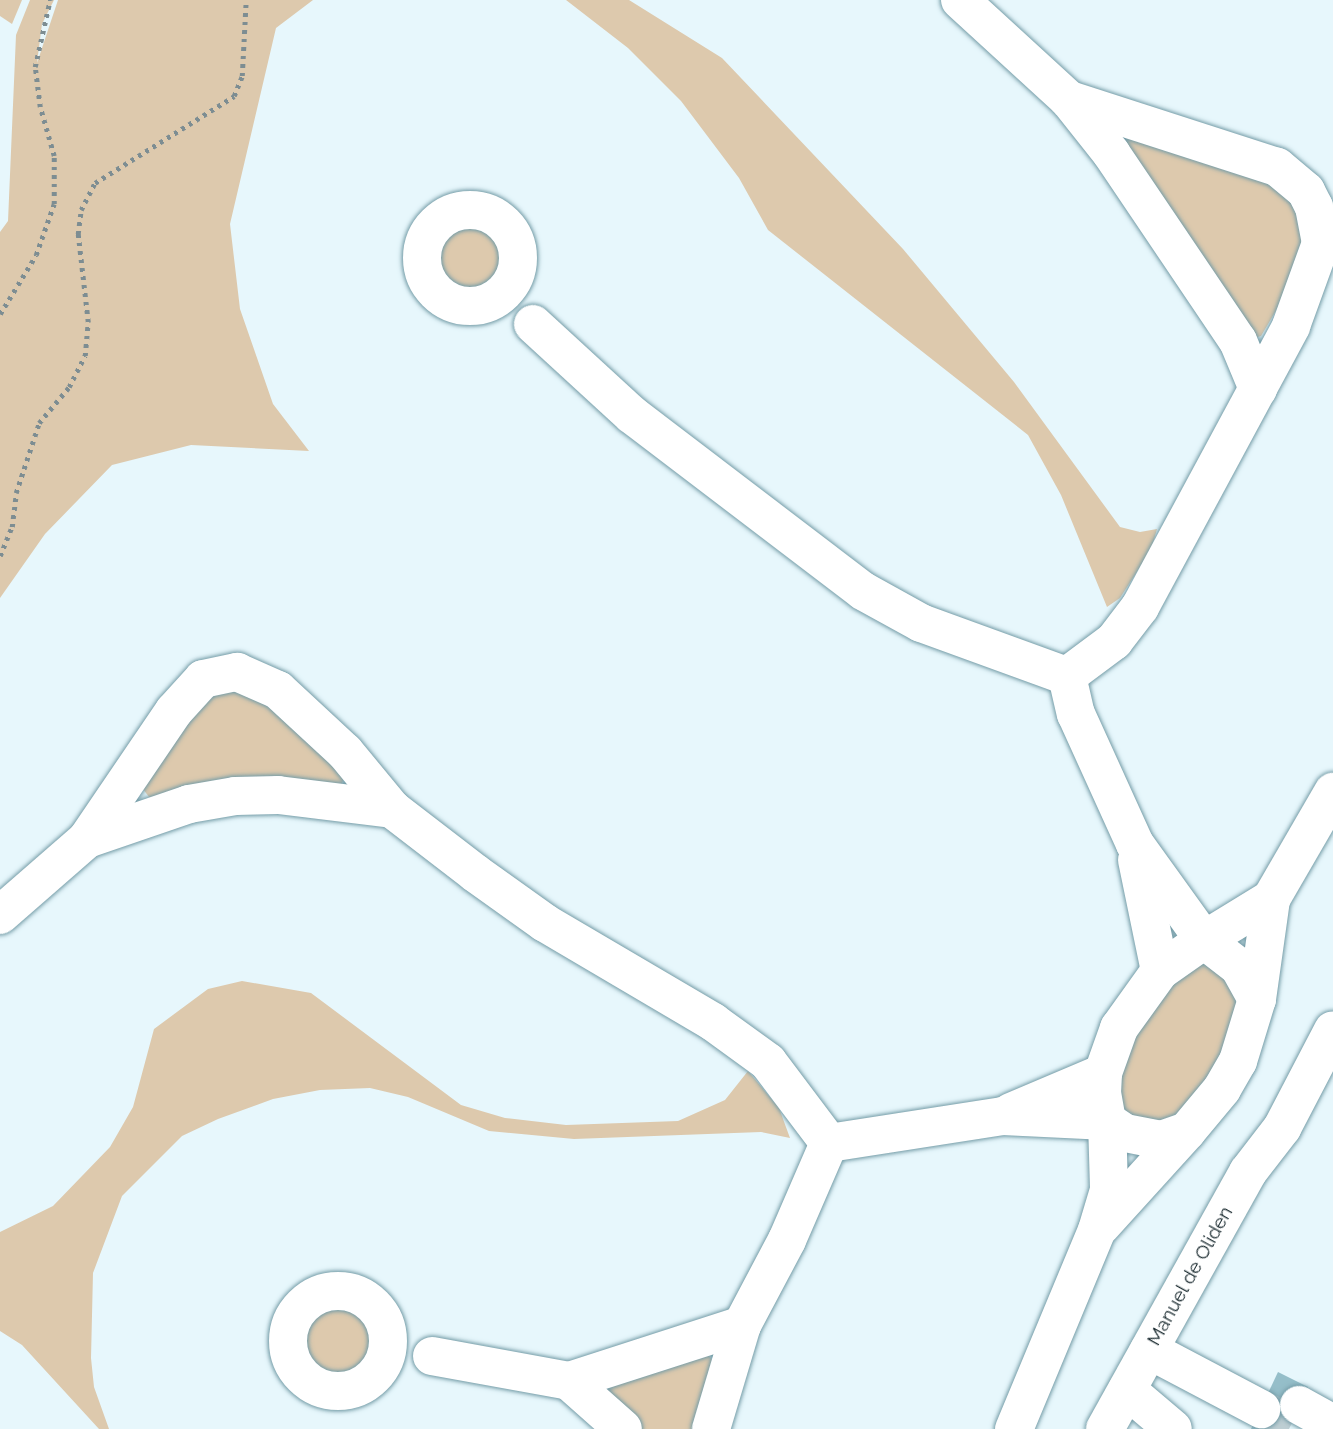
<!DOCTYPE html>
<html>
<head>
<meta charset="utf-8">
<style>
	body { margin:0 }
	#map { position:relative; width:1333px; height:1429px; overflow:hidden; background:#e7f7fc; font-family:Raleway,sans-serif }
	div>[style] { position:absolute }
	[style*='--x'] { left:calc(var(--x)*1px); top:calc(var(--y)*1px); width:calc(var(--w)*1px); rotate:calc(var(--a)*1deg) }
	.green>* { inset:0; background:#ddc9ad }
	.round { border-radius:50% }
	.building>* { inset:0; background:#95bec9 }
	.minor-tunnel>* { height:38px; margin-top:-19px; transform-origin:0; background:repeating-linear-gradient(90deg,#beced3 0 38px,transparent 0 57px) }
	.path>* { height:4.5px; margin-top:-2.25px; transform-origin:0; background:repeating-linear-gradient(90deg,#7d8d92 0 3.5px,transparent 0 8.5px) }
	.roads { filter:drop-shadow(0 0 2px #749ca7) drop-shadow(0 0 2px #749ca7) }
	.minor>* { height:38px; margin:-19px; padding:0 19px; transform-origin:19px; border-radius:19px; background:#fff }
	.minor>.ring { margin:-19px; padding:0; box-sizing:content-box; background:none; border:38px solid #fff; border-radius:50% }
	span { translate:-50% -50%; white-space:nowrap; text-align:center; line-height:1.15; -webkit-text-stroke:7px #fff; paint-order:stroke }
	.street-label { font-size:19px; color:#1b2b30 }
</style>
</head>
<body>
<div id="map">
	<div class="green">
		<i style="clip-path:polygon(0 0,22px 0,12px 24px,0 16px)"></i>
		<i style="clip-path:polygon(30px 0,54px 0,42px 24px,37px 63px,58px 0,313px 0,276px 28px,230px 224px,240px 309px,273px 404px,309px 451px,191px 445px,112px 465px,45px 534px,0 598px,0 232px,8px 221px,16px 35px)"></i>
		<i style="clip-path:polygon(566px 0,629px 0,722px 58px,903px 249px,1014px 382px,1120px 527px,1140px 532px,1157px 529px,1151px 550px,1120px 598px,1107px 607px,1061px 495px,1028px 435px,768px 230px,739px 178px,681px 101px,628px 48px)"></i>
		<i style="clip-path:polygon(1119px 128px,1282px 178px,1305px 221px,1300px 270px,1261px 336px,1251px 339px,1120px 156px)"></i>
		<i class="round" style="left:431px;top:220px;width:76px;height:76px"></i>
		<i style="clip-path:polygon(249px 681px,345px 775px,341px 786px,149px 797px,143px 789px,201px 690px)"></i>
		<i style="clip-path:polygon(1198px 956px,1241px 986px,1235px 1034px,1187px 1113px,1146px 1125px,1119px 1106px,1122px 1042px)"></i>
		<i style="clip-path:polygon(242px 981px,311px 993px,461px 1105px,505px 1118px,566px 1125px,678px 1121px,725px 1100px,748px 1071px,779px 1108px,790px 1138px,761px 1132px,574px 1139px,489px 1131px,408px 1097px,370px 1088px,320px 1090px,273px 1099px,218px 1119px,182px 1136px,122px 1196px,93px 1273px,91px 1358px,94px 1387px,109px 1429px,99px 1429px,22px 1345px,0 1331px,0 1232px,53px 1206px,110px 1147px,133px 1107px,154px 1029px,208px 989px)"></i>
		<i class="round" style="left:299px;top:1304px;width:76px;height:76px"></i>
		<i style="clip-path:polygon(707px 1353px,712px 1360px,694px 1429px,638px 1429px,603px 1385px)"></i>
	</div>
	<div class="building">
		<i style="clip-path:polygon(1278px 1372px,1308px 1387px,1288px 1429px,1251px 1429px)"></i>
	</div>
	<div class="minor-tunnel">
		<i style="--x:1261;--y:1409;--w:34;--a:27"></i>
	</div>
	<div class="path">
		<i style="--x:0;--y:314;--w:69;--a:-58.6"></i>
		<i style="--x:36;--y:255;--w:54;--a:-70.6"></i>
		<i style="--x:54;--y:204;--w:48;--a:-90"></i>
		<i style="--x:54;--y:156;--w:51;--a:-105.9"></i>
		<i style="--x:40;--y:107;--w:40;--a:-97.1"></i>
		<i style="--x:35;--y:67;--w:69;--a:-77.4"></i>
		<i style="--x:0;--y:556;--w:31;--a:-68"></i>
		<i style="--x:12;--y:527;--w:34;--a:-83"></i>
		<i style="--x:16;--y:493;--w:74;--a:-71.8"></i>
		<i style="--x:39;--y:423;--w:47;--a:-50.2"></i>
		<i style="--x:69;--y:387;--w:35;--a:-63"></i>
		<i style="--x:85;--y:356;--w:34;--a:-85"></i>
		<i style="--x:88;--y:322;--w:89;--a:-96.5"></i>
		<i style="--x:78;--y:234;--w:24;--a:-83"></i>
		<i style="--x:81;--y:210;--w:30;--a:-63"></i>
		<i style="--x:95;--y:183;--w:164;--a:-32"></i>
		<i style="--x:234;--y:96;--w:22;--a:-68"></i>
		<i style="--x:242;--y:76;--w:76;--a:-87"></i>
	</div>
	<div class="roads">
		<div class="minor">
			<i style="--x:960;--y:0;--w:148;--a:42.5"></i>
			<i style="--x:1069;--y:100;--w:68;--a:51.6"></i>
			<i style="--x:1111;--y:153;--w:227;--a:56"></i>
			<i style="--x:1238;--y:341;--w:52;--a:67.4"></i>
			<i class="ring" style="left:422px;top:210px;width:58px;height:58px"></i>
			<i style="--x:533;--y:324;--w:134;--a:42.6"></i>
			<i style="--x:632;--y:415;--w:290;--a:37.3"></i>
			<i style="--x:863;--y:591;--w:66;--a:28.9"></i>
			<i style="--x:921;--y:623;--w:155;--a:20"></i>
			<i style="--x:1067;--y:676;--w:39;--a:77"></i>
			<i style="--x:1076;--y:714;--w:143;--a:65.6"></i>
			<i style="--x:1135;--y:844;--w:118;--a:54.3"></i>
			<i style="--x:1204;--y:940;--w:79;--a:-31.5"></i>
			<i style="--x:1067;--y:676;--w:59;--a:-36.7"></i>
			<i style="--x:1114;--y:641;--w:43;--a:-52.6"></i>
			<i style="--x:1140;--y:607;--w:319;--a:-61.7"></i>
			<i style="--x:1291;--y:326;--w:88;--a:-70.1"></i>
			<i style="--x:1321;--y:243;--w:37;--a:-101"></i>
			<i style="--x:1314;--y:207;--w:18;--a:-117"></i>
			<i style="--x:1306;--y:191;--w:38;--a:-140"></i>
			<i style="--x:1277;--y:167;--w:219;--a:-162.1"></i>
			<i style="--x:87;--y:839;--w:108;--a:-18.9"></i>
			<i style="--x:189;--y:804;--w:47;--a:-9.9"></i>
			<i style="--x:235;--y:796;--w:43;--a:-1.3"></i>
			<i style="--x:278;--y:795;--w:115;--a:7"></i>
			<i style="--x:1137;--y:860;--w:113;--a:78.3"></i>
			<i style="--x:0;--y:915;--w:116;--a:-41.1"></i>
			<i style="--x:87;--y:839;--w:155;--a:-55.8"></i>
			<i style="--x:174;--y:711;--w:43;--a:-47.8"></i>
			<i style="--x:203;--y:679;--w:35;--a:-12"></i>
			<i style="--x:237;--y:672;--w:45;--a:23.7"></i>
			<i style="--x:278;--y:690;--w:91;--a:42.8"></i>
			<i style="--x:345;--y:752;--w:74;--a:50.5"></i>
			<i style="--x:392;--y:809;--w:105;--a:37.6"></i>
			<i style="--x:475;--y:873;--w:86;--a:35.5"></i>
			<i style="--x:545;--y:923;--w:195;--a:30.5"></i>
			<i style="--x:713;--y:1022;--w:68;--a:36"></i>
			<i style="--x:768;--y:1062;--w:101;--a:53"></i>
			<i style="--x:829;--y:1143;--w:106;--a:113.4"></i>
			<i style="--x:787;--y:1240;--w:96;--a:117.9"></i>
			<i style="--x:742;--y:1325;--w:109;--a:106.6"></i>
			<i style="--x:1204;--y:940;--w:44;--a:37.6"></i>
			<i style="--x:1239;--y:967;--w:37;--a:61"></i>
			<i style="--x:1257;--y:999;--w:65;--a:107"></i>
			<i style="--x:1238;--y:1061;--w:32;--a:120"></i>
			<i style="--x:1222;--y:1089;--w:55;--a:129.8"></i>
			<i style="--x:1187;--y:1131;--w:28;--a:161"></i>
			<i style="--x:1161;--y:1140;--w:37;--a:-169"></i>
			<i style="--x:1125;--y:1133;--w:22;--a:-146"></i>
			<i style="--x:1107;--y:1121;--w:28;--a:-100"></i>
			<i style="--x:1102;--y:1093;--w:20;--a:-87"></i>
			<i style="--x:1103;--y:1073;--w:48;--a:-70.4"></i>
			<i style="--x:1119;--y:1028;--w:70;--a:-54.3"></i>
			<i style="--x:1160;--y:971;--w:54;--a:-35.2"></i>
			<i style="--x:1257;--y:999;--w:101;--a:-82"></i>
			<i style="--x:1271;--y:899;--w:124;--a:-59.9"></i>
			<i style="--x:1011;--y:1112;--w:100;--a:-23"></i>
			<i style="--x:829;--y:1143;--w:176;--a:-8.8"></i>
			<i style="--x:1003;--y:1116;--w:104;--a:2.8"></i>
			<i style="--x:1107;--y:1121;--w:69;--a:88.3"></i>
			<i style="--x:1109;--y:1190;--w:42;--a:106.7"></i>
			<i style="--x:1097;--y:1230;--w:216;--a:112.6"></i>
			<i style="--x:1101;--y:1226;--w:128;--a:-47.8"></i>
			<i class="ring" style="left:288px;top:1291px;width:62px;height:62px"></i>
			<i style="--x:1149;--y:1350;--w:127;--a:27.8"></i>
			<i style="--x:432;--y:1356;--w:139;--a:10.3"></i>
			<i style="--x:569;--y:1381;--w:182;--a:-17.9"></i>
			<i style="--x:569;--y:1381;--w:72;--a:41.6"></i>
			<i style="--x:1127;--y:1390;--w:60;--a:40.3"></i>
			<i style="--x:1299;--y:1405;--w:39;--a:29"></i>
			<i style="--x:1105;--y:1429;--w:294;--a:-60.9"></i>
			<i style="--x:1248;--y:1172;--w:56;--a:-52.3"></i>
			<i style="--x:1282;--y:1128;--w:110;--a:-62.5"></i>
		</div>
	</div>
	<div class="street-label">
		<span style="left:1190px;top:1276px;rotate:-61deg">Manuel de Oliden</span>
	</div>
</div>
</body>
</html>
